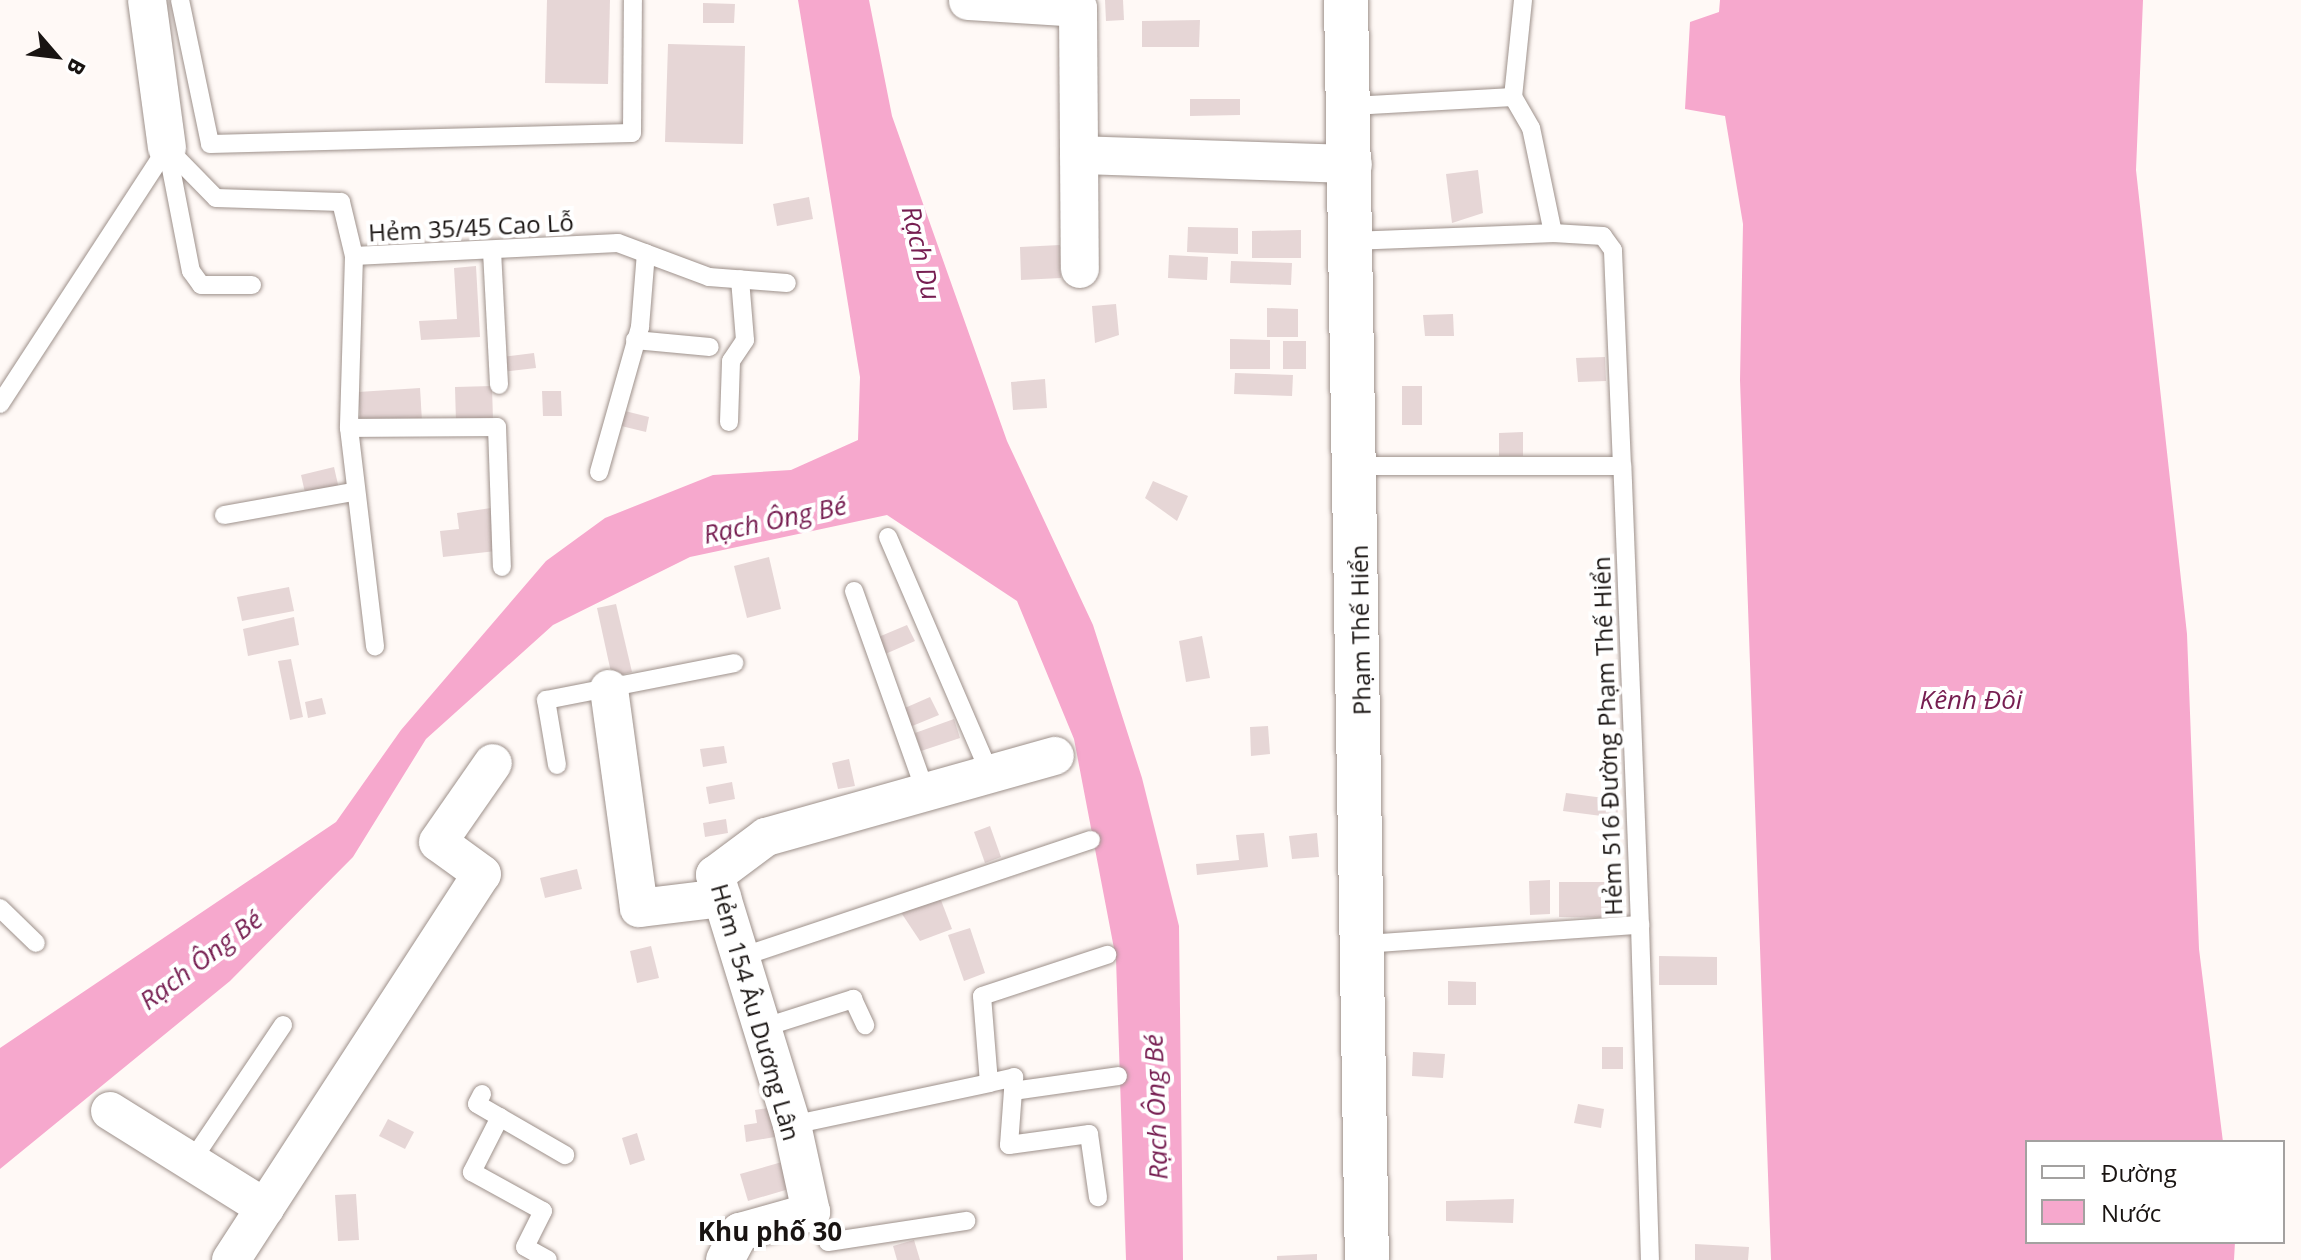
<!DOCTYPE html>
<html>
<head>
<meta charset="utf-8">
<style>
	body { margin:0 }
	#map { position:relative; width:2301px; height:1260px; overflow:hidden; background:#fff9f6; font-family:"Open Sans",sans-serif }
	div>[style] { position:absolute }
	[style*='--x'] { left:calc(var(--x)*1px); top:calc(var(--y)*1px); width:calc(var(--w)*1px); rotate:calc(var(--a)*1deg) }
	.water>* { inset:0; background:#f6a8cd }
	.building>* { inset:0; background:#e6d6d6 }
	.roads { filter:drop-shadow(0 0 2px #9e918b) drop-shadow(0 0 2px #9e918b) }
	.service>* { height:18px; margin:-9px; padding:0 9px; transform-origin:9px; border-radius:9px; background:#fff }
	.minor>* { height:38px; margin:-19px; padding:0 19px; transform-origin:19px; border-radius:19px; background:#fff }
	.secondary>* { height:44px; margin:-22px; padding:0 22px; transform-origin:22px; border-radius:22px; background:#fff }
	span { translate:-50% -50%; white-space:nowrap; text-align:center; line-height:1.15; -webkit-text-stroke:8px #fff; paint-order:stroke }
	.street-label { font-size:24px; color:#191412 }
	.water-label { font-size:26px; color:#761e51; font-style:italic }
	.neighbourhood-label { font-size:26px; color:#191412; font-weight:700 }
	.legend { position:absolute; left:2025px; top:1140px; width:260px; height:104px; box-sizing:border-box; background:#fff; border:2px solid #a3a1a0; margin:0; padding:10px 14px; list-style:none; font-size:24px; color:#191412 }
	.legend li { display:flex; align-items:center; gap:16px; height:40px }
	.legend b { width:40px; border:2px solid #a3a1a0 }
	.north { position:absolute; left:16px; top:16px; width:80px; height:80px; -webkit-text-stroke:6px #fff; paint-order:stroke; rotate:118deg; font-size:22px; font-weight:700; line-height:32px; text-align:center; color:#191412 }
	.north::after { content:''; display:block; margin:auto; width:28px; height:36px; background:#191412; clip-path:polygon(50% 0,100% 100%,50% 72%,0 100%) }
</style>
</head>
<body>
<div id="map">
	<div class="water">
		<i style="clip-path:polygon(798px 0,869px 0,892px 116px,1007px 441px,1093px 625px,1142px 778px,1179px 926px,1183px 1260px,1126px 1260px,1116px 959px,1074px 739px,1017px 601px,887px 515px,690px 557px,553px 625px,426px 739px,353px 857px,230px 981px,0 1169px,0 1048px,336px 822px,401px 730px,546px 561px,605px 518px,713px 475px,791px 470px,858px 440px,860px 377px)"></i>
		<i style="clip-path:polygon(1720px 0,2143px 0,2136px 170px,2187px 634px,2199px 949px,2223px 1142px,2027px 1142px,2027px 1242px,2235px 1242px,2234px 1260px,1771px 1260px,1740px 380px,1743px 224px,1725px 116px,1685px 109px,1690px 22px,1719px 12px)"></i>
	</div>
	<div class="building">
		<i style="clip-path:polygon(547px 0,610px 0,608px 84px,545px 83px)"></i>
		<i style="clip-path:polygon(1105px 0,1123px 0,1124px 20px,1106px 21px)"></i>
		<i style="clip-path:polygon(703px 3px,735px 4px,734px 23px,703px 23px)"></i>
		<i style="clip-path:polygon(1200px 20px,1199px 47px,1142px 47px,1142px 21px)"></i>
		<i style="clip-path:polygon(668px 44px,745px 46px,743px 144px,665px 142px)"></i>
		<i style="clip-path:polygon(1190px 99px,1240px 99px,1240px 115px,1190px 116px)"></i>
		<i style="clip-path:polygon(1478px 170px,1483px 213px,1452px 223px,1446px 174px)"></i>
		<i style="clip-path:polygon(809px 197px,813px 219px,777px 226px,773px 204px)"></i>
		<i style="clip-path:polygon(1188px 227px,1238px 228px,1238px 254px,1187px 252px)"></i>
		<i style="clip-path:polygon(1301px 230px,1301px 258px,1252px 258px,1252px 231px)"></i>
		<i style="clip-path:polygon(1060px 245px,1061px 278px,1021px 280px,1020px 247px)"></i>
		<i style="clip-path:polygon(1169px 255px,1208px 257px,1207px 280px,1168px 278px)"></i>
		<i style="clip-path:polygon(1231px 261px,1292px 263px,1291px 285px,1230px 283px)"></i>
		<i style="clip-path:polygon(476px 266px,480px 337px,421px 340px,419px 321px,457px 319px,454px 268px)"></i>
		<i style="clip-path:polygon(1116px 304px,1119px 335px,1095px 343px,1092px 306px)"></i>
		<i style="clip-path:polygon(1267px 308px,1298px 309px,1298px 337px,1267px 337px)"></i>
		<i style="clip-path:polygon(1453px 314px,1454px 336px,1425px 336px,1423px 315px)"></i>
		<i style="clip-path:polygon(1230px 339px,1270px 340px,1270px 369px,1230px 369px)"></i>
		<i style="clip-path:polygon(1283px 341px,1306px 341px,1306px 369px,1283px 369px)"></i>
		<i style="clip-path:polygon(534px 353px,536px 368px,502px 372px,501px 357px)"></i>
		<i style="clip-path:polygon(1605px 357px,1606px 381px,1578px 382px,1576px 358px)"></i>
		<i style="clip-path:polygon(1235px 373px,1293px 375px,1292px 396px,1234px 394px)"></i>
		<i style="clip-path:polygon(1045px 379px,1047px 408px,1013px 410px,1011px 382px)"></i>
		<i style="clip-path:polygon(492px 386px,493px 421px,456px 423px,455px 387px)"></i>
		<i style="clip-path:polygon(1402px 386px,1422px 386px,1422px 425px,1402px 425px)"></i>
		<i style="clip-path:polygon(420px 388px,422px 421px,361px 426px,358px 392px)"></i>
		<i style="clip-path:polygon(542px 391px,561px 391px,562px 416px,543px 416px)"></i>
		<i style="clip-path:polygon(617px 409px,649px 417px,646px 432px,613px 424px)"></i>
		<i style="clip-path:polygon(1523px 432px,1523px 456px,1499px 456px,1499px 433px)"></i>
		<i style="clip-path:polygon(334px 467px,339px 489px,306px 497px,301px 475px)"></i>
		<i style="clip-path:polygon(1153px 481px,1188px 496px,1177px 521px,1145px 498px)"></i>
		<i style="clip-path:polygon(491px 508px,496px 551px,443px 557px,440px 531px,459px 529px,457px 513px)"></i>
		<i style="clip-path:polygon(769px 557px,781px 609px,747px 618px,734px 566px)"></i>
		<i style="clip-path:polygon(289px 587px,294px 611px,242px 621px,237px 597px)"></i>
		<i style="clip-path:polygon(616px 604px,632px 672px,612px 677px,597px 608px)"></i>
		<i style="clip-path:polygon(294px 617px,299px 645px,248px 656px,243px 629px)"></i>
		<i style="clip-path:polygon(907px 625px,915px 641px,883px 655px,876px 638px)"></i>
		<i style="clip-path:polygon(1202px 636px,1210px 678px,1186px 682px,1179px 641px)"></i>
		<i style="clip-path:polygon(291px 659px,303px 717px,290px 720px,278px 661px)"></i>
		<i style="clip-path:polygon(930px 697px,939px 715px,905px 729px,898px 711px)"></i>
		<i style="clip-path:polygon(322px 698px,326px 714px,308px 718px,305px 702px)"></i>
		<i style="clip-path:polygon(954px 719px,960px 738px,921px 751px,915px 733px)"></i>
		<i style="clip-path:polygon(1268px 726px,1270px 754px,1251px 756px,1250px 727px)"></i>
		<i style="clip-path:polygon(724px 746px,727px 763px,703px 767px,700px 749px)"></i>
		<i style="clip-path:polygon(849px 759px,855px 786px,838px 789px,832px 763px)"></i>
		<i style="clip-path:polygon(732px 782px,735px 799px,709px 804px,706px 787px)"></i>
		<i style="clip-path:polygon(1566px 793px,1619px 800px,1617px 818px,1563px 811px)"></i>
		<i style="clip-path:polygon(726px 819px,728px 833px,705px 837px,703px 823px)"></i>
		<i style="clip-path:polygon(990px 826px,1001px 857px,985px 863px,974px 832px)"></i>
		<i style="clip-path:polygon(1264px 833px,1268px 867px,1197px 875px,1196px 864px,1239px 860px,1236px 835px)"></i>
		<i style="clip-path:polygon(1317px 833px,1319px 857px,1292px 859px,1289px 836px)"></i>
		<i style="clip-path:polygon(577px 869px,582px 889px,545px 898px,540px 878px)"></i>
		<i style="clip-path:polygon(1550px 880px,1550px 914px,1530px 915px,1529px 881px)"></i>
		<i style="clip-path:polygon(1559px 882px,1605px 882px,1604px 900px,1617px 901px,1617px 918px,1559px 917px)"></i>
		<i style="clip-path:polygon(939px 895px,952px 929px,920px 941px,900px 911px)"></i>
		<i style="clip-path:polygon(970px 928px,985px 973px,964px 981px,948px 935px)"></i>
		<i style="clip-path:polygon(651px 946px,659px 978px,637px 983px,630px 951px)"></i>
		<i style="clip-path:polygon(1659px 956px,1717px 957px,1717px 985px,1659px 985px)"></i>
		<i style="clip-path:polygon(1448px 981px,1476px 982px,1476px 1005px,1448px 1005px)"></i>
		<i style="clip-path:polygon(1602px 1047px,1623px 1047px,1623px 1069px,1602px 1069px)"></i>
		<i style="clip-path:polygon(1413px 1052px,1445px 1054px,1443px 1078px,1412px 1076px)"></i>
		<i style="clip-path:polygon(1578px 1104px,1604px 1109px,1601px 1128px,1574px 1123px)"></i>
		<i style="clip-path:polygon(781px 1106px,786px 1135px,746px 1142px,744px 1125px,757px 1123px,755px 1110px)"></i>
		<i style="clip-path:polygon(388px 1119px,414px 1132px,405px 1149px,379px 1136px)"></i>
		<i style="clip-path:polygon(637px 1133px,645px 1160px,630px 1165px,622px 1138px)"></i>
		<i style="clip-path:polygon(782px 1162px,789px 1189px,748px 1201px,740px 1174px)"></i>
		<i style="clip-path:polygon(356px 1194px,359px 1240px,338px 1241px,335px 1195px)"></i>
		<i style="clip-path:polygon(1514px 1199px,1513px 1223px,1446px 1221px,1446px 1201px)"></i>
		<i style="clip-path:polygon(914px 1240px,920px 1260px,897px 1260px,893px 1246px)"></i>
		<i style="clip-path:polygon(1695px 1244px,1749px 1247px,1748px 1260px,1695px 1260px)"></i>
		<i style="clip-path:polygon(1317px 1254px,1317px 1260px,1277px 1260px,1277px 1256px)"></i>
	</div>
	<div class="roads">
		<div class="service">
			<i style="--x:180;--y:0;--w:147;--a:78.2"></i>
			<i style="--x:210;--y:144;--w:422;--a:-1.5"></i>
			<i style="--x:632;--y:133;--w:133;--a:-89.6"></i>
			<i style="--x:1352;--y:106;--w:161;--a:-3.2"></i>
			<i style="--x:1513;--y:97;--w:98;--a:-84.1"></i>
			<i style="--x:167;--y:148;--w:70;--a:45.6"></i>
			<i style="--x:216;--y:198;--w:125;--a:1.8"></i>
			<i style="--x:341;--y:202;--w:56;--a:76.5"></i>
			<i style="--x:354;--y:256;--w:264;--a:-2.8"></i>
			<i style="--x:618;--y:243;--w:97;--a:20.5"></i>
			<i style="--x:709;--y:277;--w:78;--a:4.4"></i>
			<i style="--x:167;--y:148;--w:125;--a:79"></i>
			<i style="--x:191;--y:271;--w:17;--a:54"></i>
			<i style="--x:201;--y:285;--w:51;--a:0"></i>
			<i style="--x:1354;--y:241;--w:199;--a:-2.3"></i>
			<i style="--x:492;--y:251;--w:134;--a:87"></i>
			<i style="--x:354;--y:256;--w:172;--a:91.7"></i>
			<i style="--x:349;--y:428;--w:220;--a:83.2"></i>
			<i style="--x:635;--y:340;--w:75;--a:5.3"></i>
			<i style="--x:0;--y:404;--w:306;--a:-56.9"></i>
			<i style="--x:729;--y:422;--w:61;--a:-88.1"></i>
			<i style="--x:731;--y:361;--w:25;--a:-56"></i>
			<i style="--x:745;--y:340;--w:61;--a:-94.7"></i>
			<i style="--x:349;--y:428;--w:148;--a:-0.4"></i>
			<i style="--x:497;--y:427;--w:140;--a:88"></i>
			<i style="--x:1358;--y:466;--w:264;--a:0"></i>
			<i style="--x:1622;--y:466;--w:216;--a:-92.4"></i>
			<i style="--x:1613;--y:250;--w:17;--a:-126"></i>
			<i style="--x:1603;--y:236;--w:50;--a:-176.6"></i>
			<i style="--x:1553;--y:233;--w:107;--a:-101.8"></i>
			<i style="--x:1531;--y:128;--w:36;--a:-120"></i>
			<i style="--x:599;--y:472;--w:151;--a:-74.2"></i>
			<i style="--x:640;--y:327;--w:74;--a:-85.4"></i>
			<i style="--x:224;--y:515;--w:131;--a:-10.1"></i>
			<i style="--x:888;--y:537;--w:260;--a:66.7"></i>
			<i style="--x:854;--y:591;--w:214;--a:70.4"></i>
			<i style="--x:557;--y:765;--w:66;--a:-99.6"></i>
			<i style="--x:546;--y:700;--w:192;--a:-11.1"></i>
			<i style="--x:0;--y:908;--w:50;--a:44.2"></i>
			<i style="--x:1640;--y:925;--w:335;--a:88.3"></i>
			<i style="--x:1365;--y:944;--w:276;--a:-4"></i>
			<i style="--x:1640;--y:925;--w:459;--a:-92.2"></i>
			<i style="--x:741;--y:957;--w:369;--a:-18.5"></i>
			<i style="--x:762;--y:1028;--w:96;--a:-17.7"></i>
			<i style="--x:853;--y:999;--w:29;--a:65"></i>
			<i style="--x:989;--y:1083;--w:26;--a:-13"></i>
			<i style="--x:1014;--y:1077;--w:68;--a:94.2"></i>
			<i style="--x:1009;--y:1145;--w:81;--a:-7.8"></i>
			<i style="--x:1089;--y:1134;--w:64;--a:81.9"></i>
			<i style="--x:1013;--y:1091;--w:106;--a:-8.1"></i>
			<i style="--x:482;--y:1094;--w:11;--a:117"></i>
			<i style="--x:477;--y:1104;--w:102;--a:30.1"></i>
			<i style="--x:500;--y:1117;--w:62;--a:117"></i>
			<i style="--x:472;--y:1172;--w:81;--a:28.8"></i>
			<i style="--x:543;--y:1211;--w:40;--a:116.6"></i>
			<i style="--x:525;--y:1247;--w:26;--a:29"></i>
			<i style="--x:792;--y:1125;--w:201;--a:-12"></i>
			<i style="--x:989;--y:1083;--w:87;--a:-94.6"></i>
			<i style="--x:982;--y:996;--w:132;--a:-18.2"></i>
			<i style="--x:191;--y:1162;--w:165;--a:-56.1"></i>
			<i style="--x:811;--y:1212;--w:34;--a:60"></i>
			<i style="--x:828;--y:1242;--w:140;--a:-8.7"></i>
		</div>
		<div class="minor">
			<i style="--x:147;--y:0;--w:149;--a:82.3"></i>
			<i style="--x:968;--y:1;--w:110;--a:3.6"></i>
			<i style="--x:1078;--y:8;--w:261;--a:89.6"></i>
			<i style="--x:1079;--y:155;--w:274;--a:1.9"></i>
			<i style="--x:609;--y:689;--w:221;--a:82.2"></i>
			<i style="--x:639;--y:908;--w:84;--a:-6.9"></i>
			<i style="--x:110;--y:1111;--w:183;--a:32"></i>
			<i style="--x:231;--y:1260;--w:460;--a:-57"></i>
			<i style="--x:482;--y:874;--w:54;--a:-144"></i>
			<i style="--x:438;--y:842;--w:96;--a:-55.2"></i>
			<i style="--x:725;--y:1260;--w:32;--a:-62"></i>
			<i style="--x:740;--y:1232;--w:74;--a:-15.7"></i>
			<i style="--x:811;--y:1212;--w:89;--a:-102.3"></i>
			<i style="--x:792;--y:1125;--w:262;--a:-107.1"></i>
			<i style="--x:715;--y:875;--w:64;--a:-36.7"></i>
			<i style="--x:766;--y:837;--w:300;--a:-15.7"></i>
		</div>
		<div class="secondary">
			<i style="--x:1346;--y:0;--w:1260;--a:89.05"></i>
		</div>
	</div>
	<div class="street-label">
		<span style="left:471px;top:227px;rotate:-3deg">Hẻm 35/45 Cao Lỗ</span>
		<span style="left:1360px;top:630px;rotate:-91deg">Phạm Thế Hiển</span>
		<span style="left:1607px;top:736px;rotate:-92deg">Hẻm 516 Đường Phạm Thế Hiển</span>
		<span style="left:756px;top:1012px;rotate:74deg">Hẻm 154 Âu Dương Lân</span>
	</div>
	<div class="water-label">
		<span style="left:921px;top:253px;rotate:77deg">Rạch Du</span>
		<span style="left:775px;top:520px;rotate:-12deg">Rạch Ông Bé</span>
		<span style="left:1971px;top:700px">Kênh Đôi</span>
		<span style="left:201px;top:960px;rotate:-37deg">Rạch Ông Bé</span>
		<span style="left:1156px;top:1107px;rotate:-92deg">Rạch Ông Bé</span>
	</div>
	<div class="neighbourhood-label">
		<span style="left:770px;top:1232px">Khu phố 30</span>
	</div>
	<ul class="legend">
	<li><b style="height:10px;background:#fff"></b>Đường</li>
	<li><b style="height:22px;background:#f6a8cd"></b>Nước</li>
	</ul>
	<div class="north">B</div>
</div>
</body>
</html>
